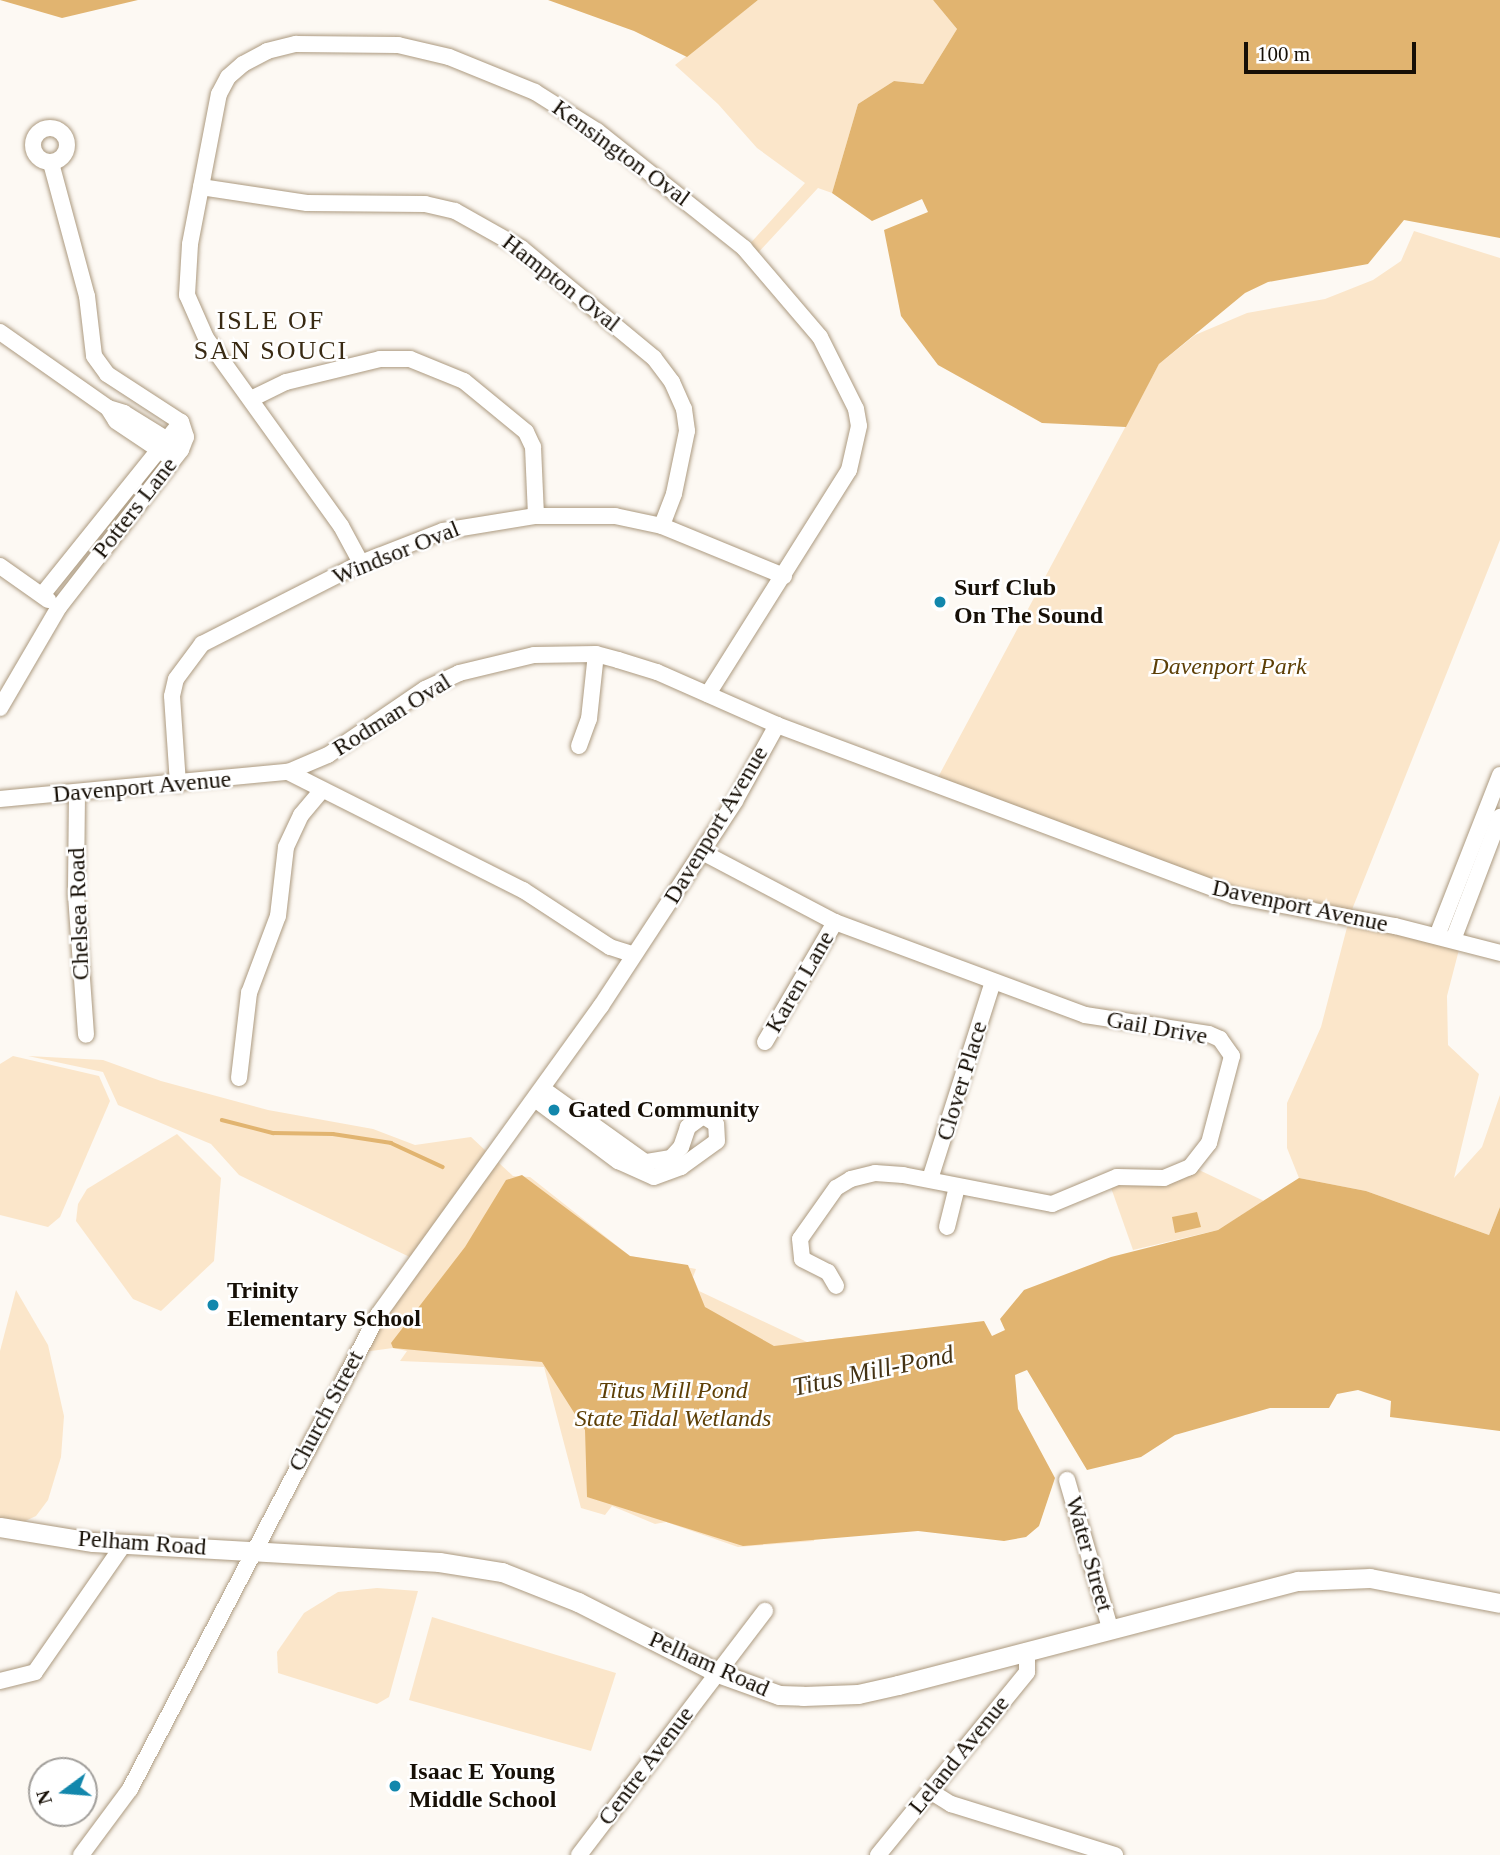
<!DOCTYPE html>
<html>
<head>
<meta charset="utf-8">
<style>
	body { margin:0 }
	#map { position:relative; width:1500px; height:1855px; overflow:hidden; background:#fdf9f3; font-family:Georgia,serif }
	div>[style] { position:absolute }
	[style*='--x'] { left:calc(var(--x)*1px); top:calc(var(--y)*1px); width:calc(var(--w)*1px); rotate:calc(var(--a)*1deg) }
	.green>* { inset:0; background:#fbe6ca }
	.water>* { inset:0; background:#e1b470 }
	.stream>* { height:3.5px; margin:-1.75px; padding:0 1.75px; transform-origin:1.75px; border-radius:1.75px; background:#e1b470 }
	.roads { filter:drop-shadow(0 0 2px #ac9a80) drop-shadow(0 0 2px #ac9a80) }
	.minor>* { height:16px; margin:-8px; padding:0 8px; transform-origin:8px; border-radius:8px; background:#fff }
	.minor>.ring { margin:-8px; padding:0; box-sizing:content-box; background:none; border:16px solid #fff; border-radius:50% }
	.major>* { height:19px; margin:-9.5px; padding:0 9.5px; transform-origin:9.5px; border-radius:9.5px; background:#fff }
	.dots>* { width:19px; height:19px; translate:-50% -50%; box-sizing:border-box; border:4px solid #fff; border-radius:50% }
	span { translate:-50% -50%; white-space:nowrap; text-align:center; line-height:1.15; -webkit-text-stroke:5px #fff; paint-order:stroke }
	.street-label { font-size:24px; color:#160f06 }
	.poi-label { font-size:24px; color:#160f06; font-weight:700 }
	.left { translate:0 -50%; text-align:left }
	.park-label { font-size:24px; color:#5d3f06; font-style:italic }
	.neighbourhood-label { font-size:26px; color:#392a13; letter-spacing:2px }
	.water-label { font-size:26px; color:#443213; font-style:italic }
	.north { position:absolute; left:28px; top:1757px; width:70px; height:70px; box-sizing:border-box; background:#fff; border:2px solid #a29f9b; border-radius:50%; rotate:254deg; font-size:19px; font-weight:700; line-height:28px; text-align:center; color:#160f06 }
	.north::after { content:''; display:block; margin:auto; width:24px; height:32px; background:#1287ac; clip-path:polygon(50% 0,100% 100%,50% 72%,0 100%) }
	.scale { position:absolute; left:1244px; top:42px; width:172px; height:32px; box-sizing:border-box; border:4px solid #160f06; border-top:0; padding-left:9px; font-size:21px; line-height:24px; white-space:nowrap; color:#160f06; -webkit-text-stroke:5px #fff; paint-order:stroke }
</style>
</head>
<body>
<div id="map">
	<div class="green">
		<i style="clip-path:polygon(758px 0,933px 0,957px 29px,923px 84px,894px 81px,858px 104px,832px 193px,818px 188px,756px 255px,747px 247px,805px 183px,757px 148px,718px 104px,675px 65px)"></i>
		<i style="clip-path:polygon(1414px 231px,1500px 258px,1500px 540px,1351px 912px,1462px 938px,1447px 996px,1448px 1045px,1479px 1074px,1454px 1178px,1482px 1147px,1500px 1095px,1500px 1207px,1489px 1235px,1366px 1191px,1299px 1178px,1287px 1148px,1287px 1103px,1321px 1027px,1351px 912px,1239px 890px,936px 781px,1159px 364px,1195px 335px,1247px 313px,1325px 299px,1373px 280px,1401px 261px)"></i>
		<i style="clip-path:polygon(13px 1056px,99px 1076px,110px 1101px,60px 1217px,48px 1227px,0 1215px,0 1064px)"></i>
		<i style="clip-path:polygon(28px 1056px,103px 1060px,161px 1081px,268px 1110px,373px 1129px,415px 1145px,471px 1137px,513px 1176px,530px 1177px,630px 1256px,696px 1269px,693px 1277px,699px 1291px,807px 1342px,849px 1337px,814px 1541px,738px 1547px,666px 1522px,655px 1524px,612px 1506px,605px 1515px,581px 1508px,544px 1367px,400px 1361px,407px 1351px,393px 1348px,356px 1353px,418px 1261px,239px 1175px,211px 1144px,118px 1105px,103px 1072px)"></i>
		<i style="clip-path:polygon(177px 1134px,221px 1178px,214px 1261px,161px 1311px,133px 1299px,76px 1221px,78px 1204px,87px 1189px)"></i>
		<i style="clip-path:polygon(1195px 1168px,1264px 1201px,1218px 1230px,1133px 1250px,1109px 1182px)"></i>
		<i style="clip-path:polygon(16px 1290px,48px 1345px,64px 1416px,61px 1457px,48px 1500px,36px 1516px,21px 1523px,0 1520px,0 1351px)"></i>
		<i style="clip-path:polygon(377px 1588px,418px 1591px,389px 1697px,377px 1704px,278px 1673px,277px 1652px,304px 1613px,338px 1592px)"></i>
		<i style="clip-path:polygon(432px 1617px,616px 1673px,591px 1751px,409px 1700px)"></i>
	</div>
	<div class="water">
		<i style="clip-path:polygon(0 0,138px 0,62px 18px)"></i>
		<i style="clip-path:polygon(548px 0,758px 0,687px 57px,634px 31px)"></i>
		<i style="clip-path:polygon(933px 0,1500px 0,1500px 238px,1404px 220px,1368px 264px,1268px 282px,1245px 293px,1159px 364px,1126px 427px,1042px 423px,938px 365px,901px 316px,884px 230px,928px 212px,922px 199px,872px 221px,832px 193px,858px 104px,894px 81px,923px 84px,957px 29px)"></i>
		<i style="clip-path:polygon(522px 1175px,630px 1256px,688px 1265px,705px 1307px,774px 1346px,984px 1321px,992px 1336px,1005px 1330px,1000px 1319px,1024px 1290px,1111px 1257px,1218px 1230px,1299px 1178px,1366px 1191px,1489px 1235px,1500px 1207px,1500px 1431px,1390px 1417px,1391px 1401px,1358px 1390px,1337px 1394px,1329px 1408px,1270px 1408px,1175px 1435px,1141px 1457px,1087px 1470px,1027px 1370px,1015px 1375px,1018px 1409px,1055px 1478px,1039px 1526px,1026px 1537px,1004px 1541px,918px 1531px,743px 1546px,587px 1497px,585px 1430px,542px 1362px,393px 1348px,391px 1343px,465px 1247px,506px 1180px)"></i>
		<i style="clip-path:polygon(1197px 1212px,1201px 1227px,1175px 1233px,1172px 1217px)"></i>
	</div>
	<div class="stream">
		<i style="--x:222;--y:1120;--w:53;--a:14.3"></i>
		<i style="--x:273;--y:1133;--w:60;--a:1"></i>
		<i style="--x:333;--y:1134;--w:59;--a:8.8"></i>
		<i style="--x:391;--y:1143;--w:57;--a:24.8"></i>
	</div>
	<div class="roads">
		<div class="minor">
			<i class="ring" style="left:33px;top:128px;width:18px;height:18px"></i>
			<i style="--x:51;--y:163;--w:138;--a:74.9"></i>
			<i style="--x:87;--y:296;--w:60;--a:83.3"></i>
			<i style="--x:94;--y:356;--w:22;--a:54"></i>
			<i style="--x:107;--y:374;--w:88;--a:33"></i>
			<i style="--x:201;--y:187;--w:107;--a:8.6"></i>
			<i style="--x:307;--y:203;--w:118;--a:0.5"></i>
			<i style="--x:425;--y:204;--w:31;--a:13"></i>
			<i style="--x:455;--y:211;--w:76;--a:29.3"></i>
			<i style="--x:521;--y:248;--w:173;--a:39.6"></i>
			<i style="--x:654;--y:358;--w:30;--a:53"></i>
			<i style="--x:672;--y:382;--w:30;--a:66"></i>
			<i style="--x:684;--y:409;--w:22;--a:82"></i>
			<i style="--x:687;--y:431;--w:64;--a:101.7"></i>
			<i style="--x:674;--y:494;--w:34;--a:111"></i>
			<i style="--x:0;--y:332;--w:132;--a:35.1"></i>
			<i style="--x:108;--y:408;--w:17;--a:17"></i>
			<i style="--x:124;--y:413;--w:59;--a:31.8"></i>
			<i style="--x:251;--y:399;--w:39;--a:-26"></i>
			<i style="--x:286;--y:382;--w:97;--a:-13.7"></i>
			<i style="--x:380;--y:359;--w:30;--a:0"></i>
			<i style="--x:410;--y:359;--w:58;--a:22.2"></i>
			<i style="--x:464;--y:381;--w:80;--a:39.4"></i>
			<i style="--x:526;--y:432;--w:17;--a:65"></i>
			<i style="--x:533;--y:447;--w:69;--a:87.5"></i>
			<i style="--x:108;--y:408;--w:15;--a:58"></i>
			<i style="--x:116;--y:421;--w:59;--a:34"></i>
			<i style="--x:361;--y:563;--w:42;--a:-118.4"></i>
			<i style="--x:341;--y:526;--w:231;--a:-125.7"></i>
			<i style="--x:206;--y:338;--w:47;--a:-113.8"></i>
			<i style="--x:187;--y:295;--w:51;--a:-86.6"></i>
			<i style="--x:190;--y:244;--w:153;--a:-79.1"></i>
			<i style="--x:219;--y:94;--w:19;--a:-62"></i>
			<i style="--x:228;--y:77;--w:20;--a:-41"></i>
			<i style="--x:243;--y:64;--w:27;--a:-28"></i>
			<i style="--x:267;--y:51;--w:30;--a:-14"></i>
			<i style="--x:296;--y:44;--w:102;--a:0.6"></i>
			<i style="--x:398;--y:45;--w:52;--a:13.2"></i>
			<i style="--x:449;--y:57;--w:93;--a:22.1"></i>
			<i style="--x:535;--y:92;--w:73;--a:32.2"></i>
			<i style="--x:597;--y:131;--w:188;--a:38.5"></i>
			<i style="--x:744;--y:248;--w:117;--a:49.5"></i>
			<i style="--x:820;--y:337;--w:80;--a:63.4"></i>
			<i style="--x:856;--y:409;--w:17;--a:80"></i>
			<i style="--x:859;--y:426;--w:45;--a:102.8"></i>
			<i style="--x:849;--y:470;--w:265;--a:122.2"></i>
			<i style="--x:0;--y:566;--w:59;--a:35.3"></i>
			<i style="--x:42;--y:595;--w:222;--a:-51.2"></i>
			<i style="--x:0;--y:708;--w:117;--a:-59.7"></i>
			<i style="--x:59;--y:607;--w:199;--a:-52.2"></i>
			<i style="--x:181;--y:450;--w:14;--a:-69"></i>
			<i style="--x:186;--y:437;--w:16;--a:-108"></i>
			<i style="--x:579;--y:746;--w:29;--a:-70"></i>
			<i style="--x:589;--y:719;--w:65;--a:-83.9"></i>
			<i style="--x:288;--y:772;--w:263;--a:26.7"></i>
			<i style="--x:523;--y:890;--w:104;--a:33.2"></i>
			<i style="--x:610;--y:947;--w:25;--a:18"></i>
			<i style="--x:178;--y:784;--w:88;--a:-93.9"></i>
			<i style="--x:172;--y:696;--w:17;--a:-77"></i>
			<i style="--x:176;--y:679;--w:44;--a:-53.4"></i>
			<i style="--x:202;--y:644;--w:178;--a:-27"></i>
			<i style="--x:361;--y:563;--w:88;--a:-21.3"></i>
			<i style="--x:443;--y:531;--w:94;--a:-9.2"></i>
			<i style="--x:536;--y:516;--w:79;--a:0"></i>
			<i style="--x:615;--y:516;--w:48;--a:12"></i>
			<i style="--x:662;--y:526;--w:132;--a:22.3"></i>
			<i style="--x:77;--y:793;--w:102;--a:90.6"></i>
			<i style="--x:76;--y:895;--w:140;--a:85.9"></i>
			<i style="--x:0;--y:799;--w:289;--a:-5.4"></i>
			<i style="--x:288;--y:772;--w:43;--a:-23"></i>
			<i style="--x:328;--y:755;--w:117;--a:-34.2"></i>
			<i style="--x:425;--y:689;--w:38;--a:-25"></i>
			<i style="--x:459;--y:673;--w:77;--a:-13.5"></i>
			<i style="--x:534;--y:655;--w:62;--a:-0.9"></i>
			<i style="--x:596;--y:654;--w:23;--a:15"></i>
			<i style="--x:618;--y:660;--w:41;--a:17.1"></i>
			<i style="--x:657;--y:672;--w:131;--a:23.8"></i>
			<i style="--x:702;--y:852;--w:150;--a:27.8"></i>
			<i style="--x:835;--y:922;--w:267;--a:20.4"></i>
			<i style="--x:1085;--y:1015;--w:125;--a:8.7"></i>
			<i style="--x:1209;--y:1034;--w:12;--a:24"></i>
			<i style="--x:1220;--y:1039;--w:21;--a:55"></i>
			<i style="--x:1232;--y:1056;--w:90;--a:104.8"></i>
			<i style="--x:1209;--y:1143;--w:31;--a:128"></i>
			<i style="--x:1190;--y:1167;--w:28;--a:157"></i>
			<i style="--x:1164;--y:1178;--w:47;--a:-178.8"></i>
			<i style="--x:1117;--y:1177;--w:70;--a:157.4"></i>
			<i style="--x:1052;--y:1204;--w:152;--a:-169"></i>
			<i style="--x:903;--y:1175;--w:28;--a:-176"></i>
			<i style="--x:875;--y:1173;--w:25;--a:166"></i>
			<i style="--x:851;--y:1179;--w:17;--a:149"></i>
			<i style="--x:836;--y:1188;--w:62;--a:125.2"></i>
			<i style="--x:800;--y:1239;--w:20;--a:84"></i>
			<i style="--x:802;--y:1259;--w:29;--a:27"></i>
			<i style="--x:828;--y:1272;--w:16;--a:60"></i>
			<i style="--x:1437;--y:936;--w:173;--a:-68.6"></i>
			<i style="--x:1453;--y:940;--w:132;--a:-69.1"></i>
			<i style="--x:765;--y:1042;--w:139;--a:-59.7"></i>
			<i style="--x:239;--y:1078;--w:86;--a:-83.3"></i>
			<i style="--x:249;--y:993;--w:82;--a:-69.4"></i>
			<i style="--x:278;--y:916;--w:69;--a:-83.4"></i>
			<i style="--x:286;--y:847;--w:35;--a:-65"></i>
			<i style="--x:301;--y:815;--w:30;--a:-50"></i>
			<i style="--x:535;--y:1099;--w:104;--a:36.8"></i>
			<i style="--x:618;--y:1161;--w:39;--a:24"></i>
			<i style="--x:654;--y:1177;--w:29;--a:-20"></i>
			<i style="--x:681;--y:1167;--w:44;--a:-35.8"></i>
			<i style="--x:717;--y:1141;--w:17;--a:-93"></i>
			<i style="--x:716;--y:1124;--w:15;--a:-148"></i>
			<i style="--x:703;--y:1116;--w:19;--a:144"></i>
			<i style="--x:688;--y:1127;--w:21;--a:109"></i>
			<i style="--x:681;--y:1147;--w:15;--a:132"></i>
			<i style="--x:671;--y:1158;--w:26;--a:171"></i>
			<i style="--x:645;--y:1162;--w:125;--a:-144.4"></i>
			<i style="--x:930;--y:1179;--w:207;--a:-72.3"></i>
			<i style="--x:947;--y:1227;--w:41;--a:-76"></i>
			<i style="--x:1067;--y:1480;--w:154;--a:73.8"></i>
			<i style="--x:0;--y:1681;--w:36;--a:-14"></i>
			<i style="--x:35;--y:1672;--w:156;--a:-55.2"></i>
			<i style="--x:930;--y:1791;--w:25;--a:32"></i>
			<i style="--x:951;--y:1804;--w:172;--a:17.3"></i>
			<i style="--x:81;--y:1855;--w:82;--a:-53.4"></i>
			<i style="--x:130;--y:1789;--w:535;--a:-62.38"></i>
			<i style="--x:378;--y:1315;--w:381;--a:-54.2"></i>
			<i style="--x:601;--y:1006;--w:245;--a:-56.8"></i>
			<i style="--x:735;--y:801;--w:87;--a:-61.1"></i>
			<i style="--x:777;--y:725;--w:488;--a:20.5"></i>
			<i style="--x:1234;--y:896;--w:164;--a:10.6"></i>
			<i style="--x:1395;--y:926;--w:108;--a:14.4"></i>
			<i style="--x:579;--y:1855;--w:307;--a:-52.7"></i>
			<i style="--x:878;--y:1855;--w:236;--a:-50.8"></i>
			<i style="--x:1027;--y:1672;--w:21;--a:-90"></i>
		</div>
		<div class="major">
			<i style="--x:0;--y:1527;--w:94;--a:9.2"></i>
			<i style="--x:93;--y:1542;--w:347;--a:3.3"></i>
			<i style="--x:439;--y:1562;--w:64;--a:9"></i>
			<i style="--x:502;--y:1572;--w:82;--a:21.5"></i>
			<i style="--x:578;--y:1602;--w:157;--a:26.9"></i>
			<i style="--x:718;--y:1673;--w:65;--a:19.8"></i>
			<i style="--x:779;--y:1695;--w:24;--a:2"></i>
			<i style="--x:803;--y:1696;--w:55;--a:-2.1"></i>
			<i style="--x:858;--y:1694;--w:41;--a:-12.7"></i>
			<i style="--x:898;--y:1685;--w:413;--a:-14.6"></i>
			<i style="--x:1298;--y:1581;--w:72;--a:-2.4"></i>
			<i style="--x:1370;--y:1578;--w:132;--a:10.9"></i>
		</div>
	</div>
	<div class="dots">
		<i style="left:940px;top:602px;background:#1287ac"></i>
		<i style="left:554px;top:1110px;background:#1287ac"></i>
		<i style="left:213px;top:1305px;background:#1287ac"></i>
		<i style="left:395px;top:1786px;background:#1287ac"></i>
	</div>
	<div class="street-label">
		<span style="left:621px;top:153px;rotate:36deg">Kensington Oval</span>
		<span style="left:561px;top:283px;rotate:38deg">Hampton Oval</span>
		<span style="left:135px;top:508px;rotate:-52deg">Potters Lane</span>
		<span style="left:396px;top:553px;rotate:-22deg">Windsor Oval</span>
		<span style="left:392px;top:715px;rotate:-32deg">Rodman Oval</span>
		<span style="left:142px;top:787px;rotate:-5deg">Davenport Avenue</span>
		<span style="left:716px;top:825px;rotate:-59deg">Davenport Avenue</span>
		<span style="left:1300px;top:906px;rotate:12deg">Davenport Avenue</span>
		<span style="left:79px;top:914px;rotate:-92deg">Chelsea Road</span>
		<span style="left:800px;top:982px;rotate:-60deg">Karen Lane</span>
		<span style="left:1157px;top:1028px;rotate:10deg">Gail Drive</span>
		<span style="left:962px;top:1081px;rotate:-73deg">Clover Place</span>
		<span style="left:326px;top:1411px;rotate:-62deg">Church Street</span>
		<span style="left:142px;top:1543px;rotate:4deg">Pelham Road</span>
		<span style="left:1089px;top:1554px;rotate:74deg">Water Street</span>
		<span style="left:709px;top:1664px;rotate:24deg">Pelham Road</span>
		<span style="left:959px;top:1755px;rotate:-51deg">Leland Avenue</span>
		<span style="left:646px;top:1766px;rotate:-53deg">Centre Avenue</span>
	</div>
	<div class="poi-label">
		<span class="left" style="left:954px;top:602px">Surf Club<br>On The Sound</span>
		<span class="left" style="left:568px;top:1110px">Gated Community</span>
		<span class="left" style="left:227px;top:1305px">Trinity<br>Elementary School</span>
		<span class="left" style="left:409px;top:1786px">Isaac E Young<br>Middle School</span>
	</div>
	<div class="park-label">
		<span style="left:1229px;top:667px">Davenport Park</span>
		<span style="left:673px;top:1405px">Titus Mill Pond<br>State Tidal Wetlands</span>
	</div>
	<div class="neighbourhood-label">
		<span style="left:271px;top:336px">ISLE OF<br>SAN SOUCI</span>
	</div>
	<div class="water-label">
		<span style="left:873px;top:1371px;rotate:-12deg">Titus Mill-Pond</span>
	</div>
	<div class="north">N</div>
	<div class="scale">100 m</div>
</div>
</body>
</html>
